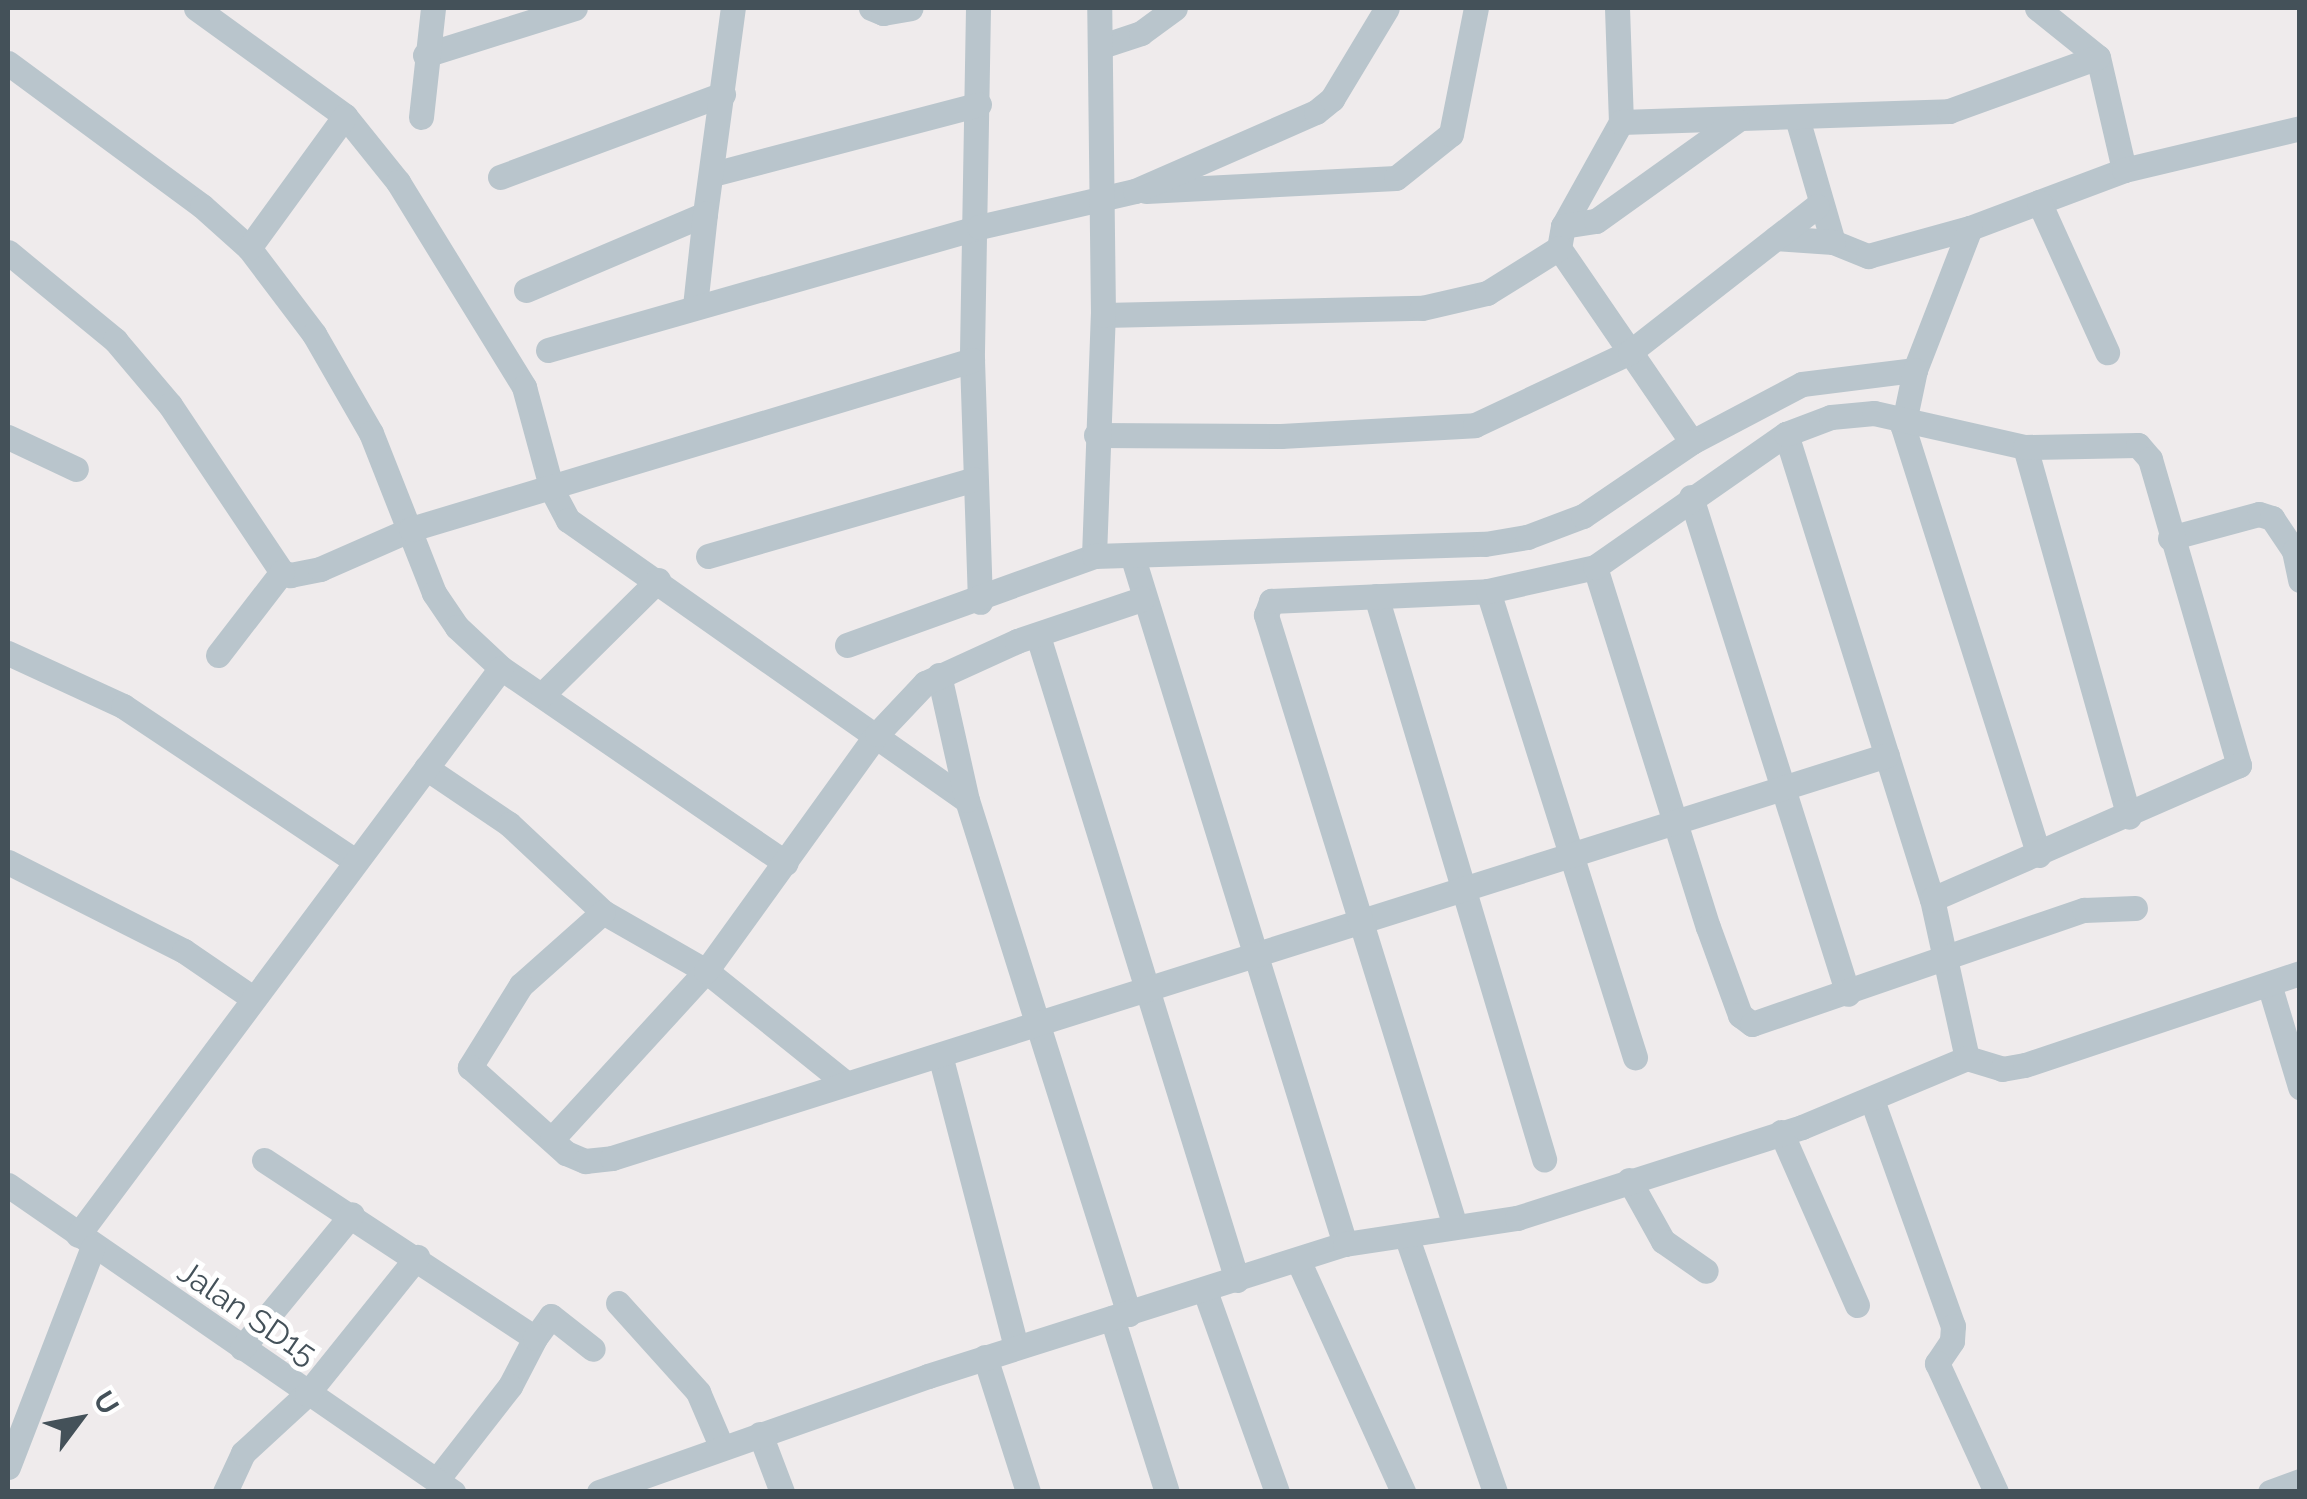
<!DOCTYPE html>
<html>
<head>
<meta charset="utf-8">
<style>
	body { margin:0 }
	#map { position:relative; width:2307px; height:1499px; overflow:hidden; background:#efebec; font-family:Raleway,sans-serif }
	div>[style] { position:absolute }
	[style*='--x'] { left:calc(var(--x)*1px); top:calc(var(--y)*1px); width:calc(var(--w)*1px); rotate:calc(var(--a)*1deg) }
	.minor>* { height:25px; margin:-12.5px; padding:0 12.5px; transform-origin:12.5px; border-radius:12.5px; background:#b9c5cc }
	span { translate:-50% -50%; white-space:nowrap; text-align:center; line-height:1.15; -webkit-text-stroke:10px #fff; paint-order:stroke }
	.street-label { font-size:32px; color:#445159 }
	.frame { position:absolute; inset:0; border:10px solid #445159; pointer-events:none }
	.north { position:absolute; left:30px; top:1369px; width:100px; height:100px; -webkit-text-stroke:8px #fff; paint-order:stroke; rotate:58deg; font-size:28px; font-weight:700; line-height:40px; text-align:center; color:#445159 }
	.north::after { content:''; display:block; margin:auto; width:35px; height:45px; background:#445159; clip-path:polygon(50% 0,100% 100%,50% 72%,0 100%) }
</style>
</head>
<body>
<div id="map">
	<div class="minor">
		<i style="--x:196;--y:8;--w:184;--a:35.9"></i>
		<i style="--x:345;--y:116;--w:85;--a:51.2"></i>
		<i style="--x:398;--y:182;--w:241;--a:58.4"></i>
		<i style="--x:524;--y:387;--w:107;--a:74.8"></i>
		<i style="--x:552;--y:490;--w:34;--a:62"></i>
		<i style="--x:568;--y:520;--w:487;--a:35.1"></i>
		<i style="--x:967;--y:800;--w:539;--a:72.51"></i>
		<i style="--x:871;--y:8;--w:13;--a:23"></i>
		<i style="--x:883;--y:13;--w:28;--a:-10"></i>
		<i style="--x:978;--y:8;--w:352;--a:91"></i>
		<i style="--x:972;--y:360;--w:242;--a:88.1"></i>
		<i style="--x:1617;--y:8;--w:114;--a:88"></i>
		<i style="--x:1621;--y:122;--w:119;--a:119.1"></i>
		<i style="--x:1563;--y:226;--w:22;--a:100"></i>
		<i style="--x:1559;--y:248;--w:235;--a:55.6"></i>
		<i style="--x:1692;--y:442;--w:124;--a:-27.8"></i>
		<i style="--x:1802;--y:384;--w:114;--a:-7.1"></i>
		<i style="--x:2037;--y:8;--w:78;--a:38.8"></i>
		<i style="--x:2098;--y:57;--w:116;--a:77"></i>
		<i style="--x:1102;--y:46;--w:41;--a:-18.4"></i>
		<i style="--x:1141;--y:33;--w:42;--a:-36.3"></i>
		<i style="--x:425;--y:55;--w:157;--a:-17.4"></i>
		<i style="--x:8;--y:63;--w:241;--a:36.4"></i>
		<i style="--x:202;--y:206;--w:63;--a:41.8"></i>
		<i style="--x:249;--y:248;--w:108;--a:52.9"></i>
		<i style="--x:314;--y:334;--w:114;--a:60.1"></i>
		<i style="--x:371;--y:433;--w:172;--a:68.5"></i>
		<i style="--x:434;--y:593;--w:41;--a:55.9"></i>
		<i style="--x:457;--y:627;--w:60;--a:43"></i>
		<i style="--x:501;--y:668;--w:345;--a:34.4"></i>
		<i style="--x:421;--y:117;--w:110;--a:-83.7"></i>
		<i style="--x:1797;--y:118;--w:129;--a:73.8"></i>
		<i style="--x:1833;--y:242;--w:38;--a:22"></i>
		<i style="--x:1868;--y:256;--w:106;--a:-15.4"></i>
		<i style="--x:1970;--y:228;--w:165;--a:-20.6"></i>
		<i style="--x:2124;--y:170;--w:181;--a:-13.4"></i>
		<i style="--x:1621;--y:122;--w:328;--a:-1.9"></i>
		<i style="--x:1949;--y:111;--w:158;--a:-19.9"></i>
		<i style="--x:713;--y:174;--w:275;--a:-14.7"></i>
		<i style="--x:500;--y:177;--w:238;--a:-20.4"></i>
		<i style="--x:1146;--y:191;--w:250;--a:-3"></i>
		<i style="--x:1396;--y:178;--w:70;--a:-38.7"></i>
		<i style="--x:1451;--y:134;--w:128;--a:-78.8"></i>
		<i style="--x:2039;--y:202;--w:165;--a:65.6"></i>
		<i style="--x:1563;--y:226;--w:33;--a:-9"></i>
		<i style="--x:1596;--y:221;--w:173;--a:-35.6"></i>
		<i style="--x:1970;--y:228;--w:152;--a:111.2"></i>
		<i style="--x:1915;--y:370;--w:58;--a:101.9"></i>
		<i style="--x:1903;--y:427;--w:449;--a:72.4"></i>
		<i style="--x:1776;--y:238;--w:57;--a:4"></i>
		<i style="--x:249;--y:248;--w:163;--a:-54"></i>
		<i style="--x:8;--y:252;--w:139;--a:39.4"></i>
		<i style="--x:115;--y:340;--w:85;--a:49.8"></i>
		<i style="--x:170;--y:405;--w:201;--a:56.2"></i>
		<i style="--x:282;--y:572;--w:9;--a:21"></i>
		<i style="--x:290;--y:575;--w:31;--a:-11"></i>
		<i style="--x:320;--y:569;--w:99;--a:-23.7"></i>
		<i style="--x:411;--y:529;--w:586;--a:-16.76"></i>
		<i style="--x:526;--y:290;--w:194;--a:-23"></i>
		<i style="--x:705;--y:214;--w:208;--a:-82.3"></i>
		<i style="--x:695;--y:306;--w:93;--a:-83.8"></i>
		<i style="--x:1103;--y:315;--w:319;--a:-1.3"></i>
		<i style="--x:1422;--y:308;--w:67;--a:-13"></i>
		<i style="--x:1487;--y:293;--w:85;--a:-32"></i>
		<i style="--x:548;--y:350;--w:448;--a:-15.9"></i>
		<i style="--x:979;--y:227;--w:160;--a:-13"></i>
		<i style="--x:1135;--y:191;--w:197;--a:-23.6"></i>
		<i style="--x:1316;--y:112;--w:21;--a:-39"></i>
		<i style="--x:1332;--y:99;--w:106;--a:-58.9"></i>
		<i style="--x:1786;--y:434;--w:487;--a:72.6"></i>
		<i style="--x:1932;--y:899;--w:163;--a:77.6"></i>
		<i style="--x:1096;--y:435;--w:185;--a:0.3"></i>
		<i style="--x:1281;--y:436;--w:194;--a:-3.2"></i>
		<i style="--x:1475;--y:425;--w:171;--a:-25.2"></i>
		<i style="--x:1630;--y:352;--w:237;--a:-38"></i>
		<i style="--x:8;--y:437;--w:75;--a:25.2"></i>
		<i style="--x:2025;--y:447;--w:384;--a:74.3"></i>
		<i style="--x:1691;--y:497;--w:521;--a:72.47"></i>
		<i style="--x:2170;--y:538;--w:92;--a:-15.1"></i>
		<i style="--x:2259;--y:514;--w:14;--a:17"></i>
		<i style="--x:2272;--y:518;--w:40;--a:56"></i>
		<i style="--x:2294;--y:551;--w:30;--a:78"></i>
		<i style="--x:708;--y:556;--w:277;--a:-16.1"></i>
		<i style="--x:1094;--y:556;--w:241;--a:-87.9"></i>
		<i style="--x:1103;--y:315;--w:307;--a:-90.7"></i>
		<i style="--x:1133;--y:558;--w:718;--a:72.83"></i>
		<i style="--x:1595;--y:567;--w:377;--a:72.6"></i>
		<i style="--x:1708;--y:927;--w:94;--a:70"></i>
		<i style="--x:1740;--y:1015;--w:15;--a:37"></i>
		<i style="--x:1752;--y:1024;--w:351;--a:-19"></i>
		<i style="--x:2084;--y:910;--w:51;--a:-2.2"></i>
		<i style="--x:1488;--y:591;--w:489;--a:72.5"></i>
		<i style="--x:1376;--y:596;--w:588;--a:73.38"></i>
		<i style="--x:1038;--y:636;--w:674;--a:72.83"></i>
		<i style="--x:847;--y:645;--w:263;--a:-19.8"></i>
		<i style="--x:1094;--y:556;--w:391;--a:-1.8"></i>
		<i style="--x:1485;--y:544;--w:43;--a:-9.5"></i>
		<i style="--x:1527;--y:537;--w:60;--a:-20.6"></i>
		<i style="--x:1583;--y:516;--w:132;--a:-34.2"></i>
		<i style="--x:8;--y:653;--w:127;--a:24.7"></i>
		<i style="--x:123;--y:706;--w:279;--a:33.7"></i>
		<i style="--x:218;--y:655;--w:105;--a:-52.4"></i>
		<i style="--x:939;--y:675;--w:128;--a:77.4"></i>
		<i style="--x:543;--y:694;--w:162;--a:-44.7"></i>
		<i style="--x:426;--y:768;--w:100;--a:34"></i>
		<i style="--x:509;--y:824;--w:129;--a:43.1"></i>
		<i style="--x:8;--y:862;--w:197;--a:26.8"></i>
		<i style="--x:184;--y:951;--w:80;--a:34.3"></i>
		<i style="--x:2269;--y:984;--w:108;--a:73.2"></i>
		<i style="--x:940;--y:1055;--w:302;--a:75.4"></i>
		<i style="--x:843;--y:1081;--w:176;--a:-141.2"></i>
		<i style="--x:706;--y:971;--w:119;--a:-150.2"></i>
		<i style="--x:603;--y:912;--w:110;--a:138.3"></i>
		<i style="--x:521;--y:985;--w:97;--a:121.9"></i>
		<i style="--x:470;--y:1067;--w:129;--a:41.9"></i>
		<i style="--x:566;--y:1153;--w:21;--a:23"></i>
		<i style="--x:585;--y:1161;--w:27;--a:-6"></i>
		<i style="--x:612;--y:1158;--w:1337;--a:-17.54"></i>
		<i style="--x:1872;--y:1100;--w:240;--a:70.3"></i>
		<i style="--x:1953;--y:1326;--w:15;--a:94"></i>
		<i style="--x:1952;--y:1341;--w:27;--a:124"></i>
		<i style="--x:1937;--y:1363;--w:142;--a:65.4"></i>
		<i style="--x:1781;--y:1132;--w:189;--a:66.3"></i>
		<i style="--x:552;--y:1139;--w:228;--a:-47.5"></i>
		<i style="--x:706;--y:971;--w:292;--a:-54.2"></i>
		<i style="--x:877;--y:734;--w:70;--a:-46.7"></i>
		<i style="--x:925;--y:683;--w:101;--a:-24.5"></i>
		<i style="--x:1017;--y:641;--w:132;--a:-18.6"></i>
		<i style="--x:264;--y:1160;--w:324;--a:33.3"></i>
		<i style="--x:535;--y:1338;--w:54;--a:117.5"></i>
		<i style="--x:510;--y:1386;--w:120;--a:127.9"></i>
		<i style="--x:1629;--y:1180;--w:70;--a:60.9"></i>
		<i style="--x:1663;--y:1241;--w:52;--a:34.9"></i>
		<i style="--x:8;--y:1185;--w:541;--a:34.6"></i>
		<i style="--x:1455;--y:1226;--w:640;--a:-107.19"></i>
		<i style="--x:1266;--y:615;--w:15;--a:-70"></i>
		<i style="--x:1271;--y:601;--w:217;--a:-2.6"></i>
		<i style="--x:1488;--y:591;--w:110;--a:-12.6"></i>
		<i style="--x:1595;--y:567;--w:233;--a:-34.9"></i>
		<i style="--x:1786;--y:434;--w:48;--a:-20.7"></i>
		<i style="--x:1831;--y:417;--w:43;--a:-5.3"></i>
		<i style="--x:1874;--y:413;--w:155;--a:12.7"></i>
		<i style="--x:2025;--y:447;--w:113;--a:-1"></i>
		<i style="--x:2138;--y:445;--w:18;--a:49"></i>
		<i style="--x:2150;--y:459;--w:319;--a:73.8"></i>
		<i style="--x:2239;--y:765;--w:335;--a:156.4"></i>
		<i style="--x:78;--y:1235;--w:707;--a:-53.28"></i>
		<i style="--x:1406;--y:1235;--w:272;--a:70.9"></i>
		<i style="--x:1298;--y:1260;--w:255;--a:65.6"></i>
		<i style="--x:1205;--y:1291;--w:214;--a:70.3"></i>
		<i style="--x:618;--y:1303;--w:120;--a:48"></i>
		<i style="--x:698;--y:1392;--w:61;--a:66.8"></i>
		<i style="--x:1112;--y:1318;--w:182;--a:72.5"></i>
		<i style="--x:535;--y:1338;--w:27;--a:-54"></i>
		<i style="--x:551;--y:1316;--w:53;--a:38.2"></i>
		<i style="--x:242;--y:1348;--w:173;--a:-50.6"></i>
		<i style="--x:985;--y:1357;--w:142;--a:72.3"></i>
		<i style="--x:760;--y:1434;--w:62;--a:69.2"></i>
		<i style="--x:8;--y:1467;--w:236;--a:-68.9"></i>
		<i style="--x:225;--y:1492;--w:43;--a:-65.2"></i>
		<i style="--x:243;--y:1453;--w:87;--a:-42.7"></i>
		<i style="--x:307;--y:1394;--w:176;--a:-51.2"></i>
		<i style="--x:599;--y:1492;--w:349;--a:-19.4"></i>
		<i style="--x:928;--y:1376;--w:437;--a:-17.6"></i>
		<i style="--x:1345;--y:1244;--w:174;--a:-8.6"></i>
		<i style="--x:1517;--y:1218;--w:299;--a:-17.7"></i>
		<i style="--x:1802;--y:1127;--w:179;--a:-22.7"></i>
		<i style="--x:1967;--y:1058;--w:37;--a:17"></i>
		<i style="--x:2002;--y:1069;--w:23;--a:-10"></i>
		<i style="--x:2025;--y:1065;--w:290;--a:-18.5"></i>
		<i style="--x:2270;--y:1492;--w:32;--a:-20"></i>
	</div>
	<div class="street-label">
		<span style="left:247px;top:1313px;rotate:34deg">Jalan SD15</span>
	</div>
	<div class="frame"></div>
	<div class="north">U</div>
</div>
</body>
</html>
